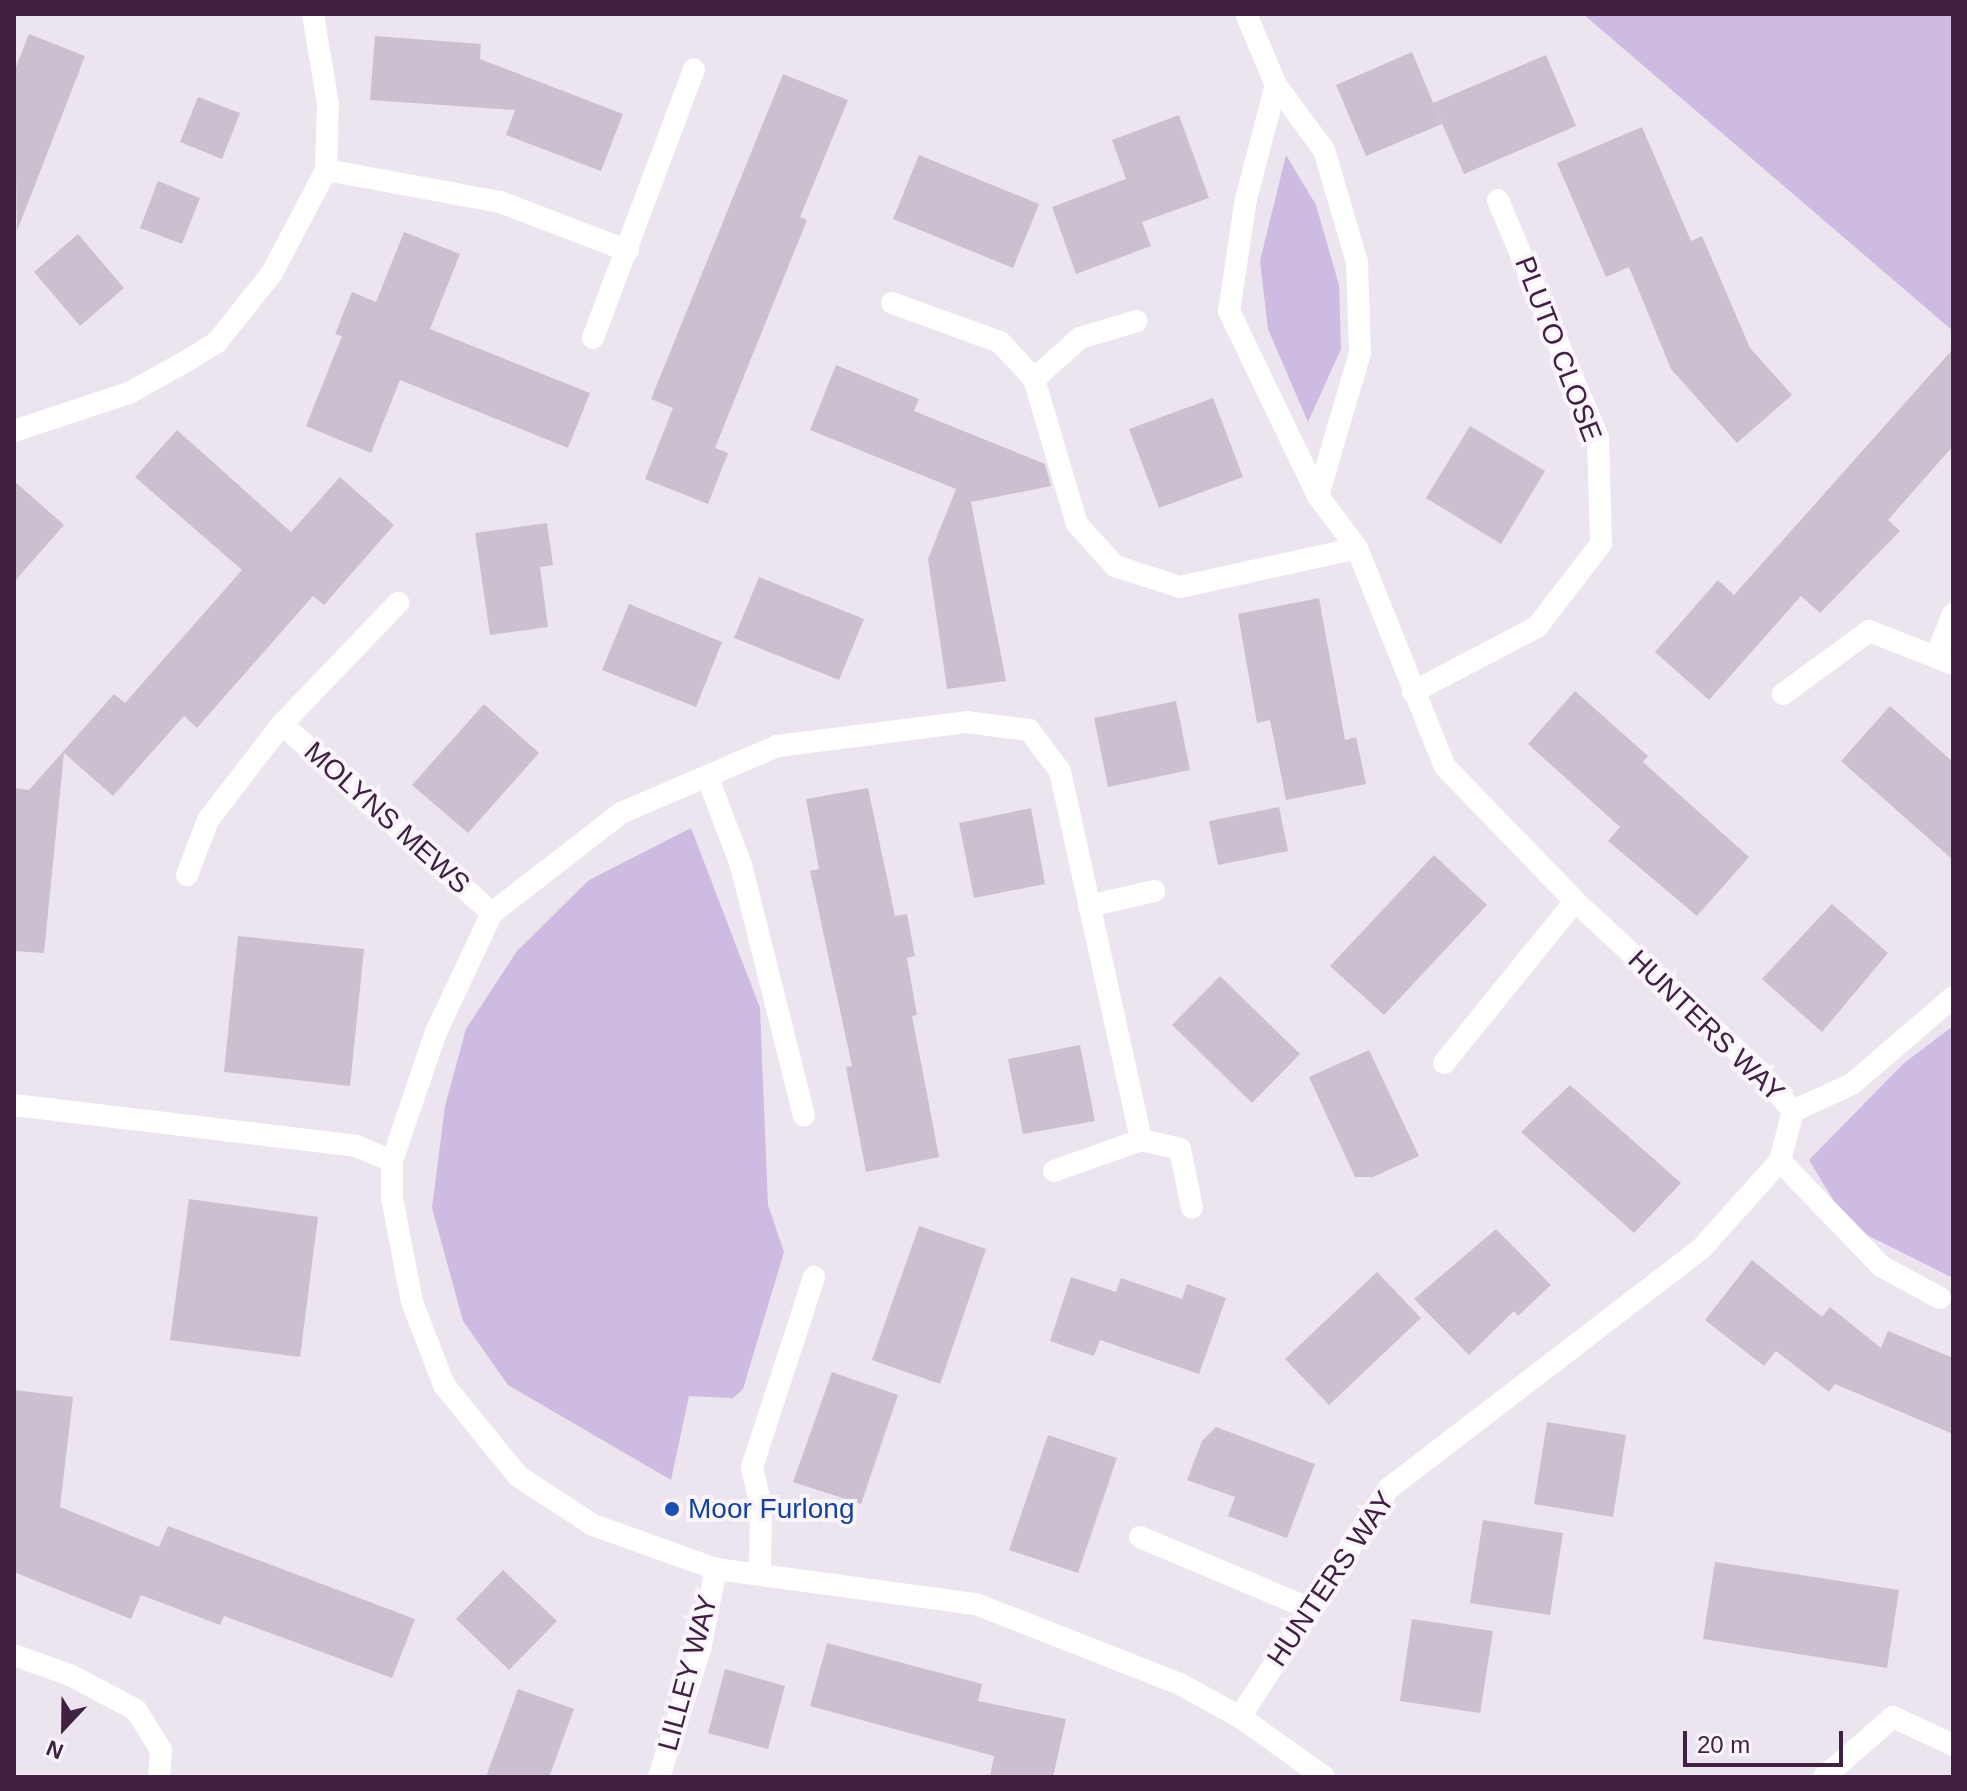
<!DOCTYPE html>
<html>
<head>
<meta charset="utf-8">
<style>
	body { margin:0 }
	#map { position:relative; width:1967px; height:1791px; overflow:hidden; background:#ece4ef; font-family:Helvetica,sans-serif }
	div>[style] { position:absolute }
	[style*='--x'] { left:calc(var(--x)*1px); top:calc(var(--y)*1px); width:calc(var(--w)*1px); rotate:calc(var(--a)*1deg) }
	.green>* { inset:0; background:#cebbe2 }
	.building>* { inset:0; background:#ccc0d0 }
	.minor>* { height:22px; margin:-11px; padding:0 11px; transform-origin:11px; border-radius:11px; background:#fff }
	.dots>* { width:22px; height:22px; translate:-50% -50%; box-sizing:border-box; border:4px solid #f9f5fb; border-radius:50% }
	span { translate:-50% -50%; white-space:nowrap; text-align:center; line-height:1.15; -webkit-text-stroke:8px #f9f5fb; paint-order:stroke }
	.street-label { font-size:28px; color:#412143 }
	.transit-label { font-size:28px; color:#164399 }
	.left { translate:0 -50%; text-align:left }
	.frame { position:absolute; inset:0; border:16px solid #412143; pointer-events:none }
	.north { position:absolute; left:24px; top:1687px; width:80px; height:80px; -webkit-text-stroke:6px #f9f5fb; paint-order:stroke; rotate:202deg; font-size:22px; font-weight:700; line-height:32px; text-align:center; color:#412143 }
	.north::after { content:''; display:block; margin:auto; width:28px; height:36px; background:#412143; clip-path:polygon(50% 0,100% 100%,50% 72%,0 100%) }
	.scale { position:absolute; left:1683px; top:1731px; width:160px; height:36px; box-sizing:border-box; border:4px solid #412143; border-top:0; padding-left:10px; font-size:24px; line-height:28px; white-space:nowrap; color:#412143; -webkit-text-stroke:6px #f9f5fb; paint-order:stroke }
</style>
</head>
<body>
<div id="map">
	<div class="green">
		<i style="clip-path:polygon(1583px 14px,1953px 14px,1953px 331px)"></i>
		<i style="clip-path:polygon(1286px 155px,1316px 205px,1339px 285px,1341px 349px,1308px 422px,1268px 329px,1260px 261px)"></i>
		<i style="clip-path:polygon(691px 828px,760px 1008px,768px 1205px,784px 1252px,743px 1389px,733px 1398px,689px 1396px,671px 1480px,508px 1385px,463px 1321px,432px 1208px,445px 1106px,466px 1029px,517px 951px,589px 880px)"></i>
		<i style="clip-path:polygon(1953px 1026px,1953px 1278px,1867px 1235px,1835px 1203px,1809px 1160px,1903px 1064px)"></i>
	</div>
	<div class="building">
		<i style="clip-path:polygon(29px 34px,85px 56px,17px 231px,14px 72px)"></i>
		<i style="clip-path:polygon(375px 36px,481px 44px,480px 59px,623px 114px,601px 171px,506px 135px,515px 110px,370px 100px)"></i>
		<i style="clip-path:polygon(1412px 52px,1442px 124px,1366px 156px,1336px 85px)"></i>
		<i style="clip-path:polygon(1546px 55px,1576px 126px,1464px 174px,1433px 103px)"></i>
		<i style="clip-path:polygon(783px 74px,848px 100px,800px 217px,807px 220px,715px 448px,728px 453px,708px 504px,645px 479px,673px 408px,651px 399px)"></i>
		<i style="clip-path:polygon(198px 97px,240px 113px,222px 159px,180px 142px)"></i>
		<i style="clip-path:polygon(1179px 115px,1209px 198px,1142px 222px,1151px 246px,1076px 274px,1052px 207px,1126px 179px,1112px 140px)"></i>
		<i style="clip-path:polygon(1642px 127px,1691px 241px,1702px 236px,1750px 348px,1792px 395px,1737px 443px,1671px 369px,1629px 267px,1606px 277px,1557px 163px)"></i>
		<i style="clip-path:polygon(919px 155px,1039px 204px,1013px 268px,893px 219px)"></i>
		<i style="clip-path:polygon(158px 181px,200px 198px,182px 244px,140px 228px)"></i>
		<i style="clip-path:polygon(404px 232px,460px 254px,430px 329px,590px 393px,568px 448px,400px 380px,371px 453px,306px 426px,342px 336px,335px 334px,352px 292px,376px 302px)"></i>
		<i style="clip-path:polygon(78px 234px,124px 288px,80px 326px,34px 272px)"></i>
		<i style="clip-path:polygon(1953px 349px,1953px 446px,1888px 520px,1900px 531px,1820px 613px,1801px 596px,1709px 700px,1655px 652px,1718px 580px,1734px 595px)"></i>
		<i style="clip-path:polygon(836px 365px,919px 399px,914px 411px,1045px 464px,1051px 486px,971px 502px,1006px 681px,947px 689px,928px 559px,956px 489px,810px 430px)"></i>
		<i style="clip-path:polygon(1213px 398px,1243px 477px,1159px 508px,1129px 429px)"></i>
		<i style="clip-path:polygon(1470px 426px,1545px 471px,1501px 544px,1426px 498px)"></i>
		<i style="clip-path:polygon(177px 430px,291px 532px,340px 477px,394px 525px,324px 605px,313px 596px,197px 728px,184px 716px,113px 796px,64px 753px,44px 953px,14px 951px,14px 788px,29px 790px,114px 694px,125px 703px,242px 570px,135px 477px)"></i>
		<i style="clip-path:polygon(14px 481px,64px 525px,14px 582px)"></i>
		<i style="clip-path:polygon(547px 523px,553px 565px,540px 567px,548px 627px,490px 635px,475px 533px)"></i>
		<i style="clip-path:polygon(759px 577px,864px 619px,839px 680px,734px 638px)"></i>
		<i style="clip-path:polygon(1319px 598px,1345px 740px,1356px 737px,1366px 784px,1286px 800px,1270px 720px,1257px 723px,1238px 614px)"></i>
		<i style="clip-path:polygon(629px 604px,722px 642px,696px 707px,602px 670px)"></i>
		<i style="clip-path:polygon(1575px 691px,1648px 756px,1643px 762px,1749px 857px,1697px 916px,1608px 841px,1620px 827px,1528px 744px)"></i>
		<i style="clip-path:polygon(1176px 701px,1190px 770px,1108px 787px,1094px 718px)"></i>
		<i style="clip-path:polygon(484px 704px,539px 753px,468px 833px,412px 785px)"></i>
		<i style="clip-path:polygon(1890px 706px,1953px 762px,1953px 860px,1841px 761px)"></i>
		<i style="clip-path:polygon(868px 788px,895px 916px,907px 914px,915px 956px,907px 958px,917px 1015px,912px 1016px,939px 1157px,866px 1172px,846px 1067px,852px 1066px,810px 871px,819px 869px,806px 799px)"></i>
		<i style="clip-path:polygon(1279px 807px,1288px 851px,1218px 865px,1209px 821px)"></i>
		<i style="clip-path:polygon(1031px 808px,1045px 884px,974px 898px,959px 823px)"></i>
		<i style="clip-path:polygon(1434px 855px,1487px 905px,1384px 1015px,1330px 966px)"></i>
		<i style="clip-path:polygon(1832px 904px,1888px 953px,1822px 1032px,1762px 979px)"></i>
		<i style="clip-path:polygon(238px 936px,364px 949px,350px 1086px,224px 1072px)"></i>
		<i style="clip-path:polygon(1220px 976px,1300px 1054px,1252px 1103px,1172px 1025px)"></i>
		<i style="clip-path:polygon(1080px 1045px,1095px 1121px,1023px 1134px,1008px 1059px)"></i>
		<i style="clip-path:polygon(1369px 1050px,1419px 1156px,1373px 1177px,1355px 1177px,1309px 1077px)"></i>
		<i style="clip-path:polygon(1570px 1085px,1681px 1183px,1634px 1233px,1521px 1132px)"></i>
		<i style="clip-path:polygon(189px 1199px,318px 1217px,300px 1357px,170px 1340px)"></i>
		<i style="clip-path:polygon(919px 1226px,986px 1249px,940px 1384px,872px 1360px)"></i>
		<i style="clip-path:polygon(1496px 1229px,1551px 1285px,1518px 1316px,1514px 1311px,1469px 1355px,1414px 1299px)"></i>
		<i style="clip-path:polygon(1752px 1260px,1822px 1317px,1830px 1307px,1881px 1348px,1888px 1331px,1953px 1358px,1953px 1434px,1835px 1384px,1829px 1392px,1776px 1351px,1764px 1366px,1705px 1320px)"></i>
		<i style="clip-path:polygon(1377px 1272px,1421px 1318px,1329px 1405px,1285px 1359px)"></i>
		<i style="clip-path:polygon(1071px 1277px,1116px 1292px,1121px 1278px,1182px 1299px,1187px 1284px,1226px 1298px,1199px 1374px,1100px 1340px,1094px 1356px,1050px 1341px)"></i>
		<i style="clip-path:polygon(832px 1372px,898px 1395px,861px 1504px,793px 1482px)"></i>
		<i style="clip-path:polygon(14px 1390px,73px 1397px,60px 1507px,159px 1547px,168px 1526px,415px 1619px,392px 1678px,224px 1616px,220px 1625px,141px 1595px,131px 1619px,14px 1572px)"></i>
		<i style="clip-path:polygon(1547px 1422px,1626px 1435px,1613px 1517px,1534px 1504px)"></i>
		<i style="clip-path:polygon(1216px 1427px,1315px 1464px,1287px 1538px,1228px 1516px,1235px 1497px,1187px 1480px,1202px 1441px)"></i>
		<i style="clip-path:polygon(1048px 1435px,1117px 1458px,1078px 1573px,1009px 1550px)"></i>
		<i style="clip-path:polygon(1483px 1520px,1563px 1533px,1550px 1615px,1470px 1603px)"></i>
		<i style="clip-path:polygon(1715px 1562px,1899px 1590px,1887px 1668px,1703px 1639px)"></i>
		<i style="clip-path:polygon(503px 1570px,557px 1621px,509px 1670px,456px 1619px)"></i>
		<i style="clip-path:polygon(1412px 1619px,1493px 1631px,1480px 1713px,1400px 1701px)"></i>
		<i style="clip-path:polygon(827px 1643px,982px 1684px,978px 1701px,1066px 1719px,1053px 1777px,990px 1777px,994px 1756px,810px 1706px)"></i>
		<i style="clip-path:polygon(725px 1669px,785px 1686px,768px 1749px,708px 1733px)"></i>
		<i style="clip-path:polygon(518px 1689px,574px 1709px,549px 1777px,486px 1777px)"></i>
	</div>
	<div class="minor">
		<i style="--x:1246;--y:14;--w:77;--a:67.1"></i>
		<i style="--x:1276;--y:85;--w:81;--a:53.6"></i>
		<i style="--x:1324;--y:150;--w:117;--a:73.6"></i>
		<i style="--x:1357;--y:262;--w:91;--a:88.1"></i>
		<i style="--x:1360;--y:353;--w:149;--a:106.4"></i>
		<i style="--x:326;--y:170;--w:177;--a:10.4"></i>
		<i style="--x:500;--y:202;--w:137;--a:20.9"></i>
		<i style="--x:892;--y:303;--w:115;--a:19.9"></i>
		<i style="--x:1000;--y:342;--w:50;--a:47.4"></i>
		<i style="--x:1034;--y:379;--w:151;--a:73.5"></i>
		<i style="--x:1077;--y:524;--w:57;--a:47.9"></i>
		<i style="--x:1115;--y:566;--w:68;--a:17.9"></i>
		<i style="--x:1180;--y:587;--w:181;--a:-12.4"></i>
		<i style="--x:593;--y:338;--w:287;--a:-69.4"></i>
		<i style="--x:1034;--y:379;--w:62;--a:-41.7"></i>
		<i style="--x:1080;--y:338;--w:59;--a:-16.6"></i>
		<i style="--x:14;--y:431;--w:121;--a:-18.3"></i>
		<i style="--x:129;--y:393;--w:70;--a:-29.1"></i>
		<i style="--x:190;--y:359;--w:32;--a:-32"></i>
		<i style="--x:217;--y:342;--w:88;--a:-51.4"></i>
		<i style="--x:272;--y:273;--w:116;--a:-62.3"></i>
		<i style="--x:326;--y:170;--w:66;--a:-88.3"></i>
		<i style="--x:328;--y:104;--w:91;--a:-99.5"></i>
		<i style="--x:1937;--y:654;--w:43;--a:-68.2"></i>
		<i style="--x:1413;--y:692;--w:140;--a:-27.7"></i>
		<i style="--x:1537;--y:627;--w:105;--a:-52.4"></i>
		<i style="--x:1601;--y:544;--w:106;--a:-91.6"></i>
		<i style="--x:1598;--y:438;--w:258;--a:-112.8"></i>
		<i style="--x:1783;--y:694;--w:107;--a:-36.2"></i>
		<i style="--x:1869;--y:631;--w:90;--a:21.4"></i>
		<i style="--x:282;--y:724;--w:283;--a:42"></i>
		<i style="--x:707;--y:776;--w:95;--a:69.1"></i>
		<i style="--x:741;--y:865;--w:258;--a:75.9"></i>
		<i style="--x:187;--y:875;--w:59;--a:-69.1"></i>
		<i style="--x:208;--y:820;--w:121;--a:-52.4"></i>
		<i style="--x:282;--y:724;--w:168;--a:-46.2"></i>
		<i style="--x:1089;--y:906;--w:67;--a:-13"></i>
		<i style="--x:1444;--y:1063;--w:208;--a:-51"></i>
		<i style="--x:14;--y:1105;--w:344;--a:6.8"></i>
		<i style="--x:356;--y:1146;--w:39;--a:23"></i>
		<i style="--x:392;--y:1161;--w:37;--a:90"></i>
		<i style="--x:392;--y:1198;--w:106;--a:79.1"></i>
		<i style="--x:412;--y:1302;--w:89;--a:68.9"></i>
		<i style="--x:444;--y:1385;--w:117;--a:50.9"></i>
		<i style="--x:518;--y:1476;--w:90;--a:33.2"></i>
		<i style="--x:593;--y:1525;--w:131;--a:19.7"></i>
		<i style="--x:716;--y:1569;--w:262;--a:7.7"></i>
		<i style="--x:976;--y:1604;--w:219;--a:21.4"></i>
		<i style="--x:1180;--y:1684;--w:68;--a:28.8"></i>
		<i style="--x:1240;--y:1717;--w:103;--a:35.5"></i>
		<i style="--x:1793;--y:1111;--w:65;--a:-24.6"></i>
		<i style="--x:1852;--y:1084;--w:133;--a:-40.7"></i>
		<i style="--x:392;--y:1161;--w:136;--a:-71.2"></i>
		<i style="--x:436;--y:1032;--w:132;--a:-64.8"></i>
		<i style="--x:492;--y:913;--w:163;--a:-37.8"></i>
		<i style="--x:621;--y:813;--w:170;--a:-23.2"></i>
		<i style="--x:777;--y:746;--w:191;--a:-7.2"></i>
		<i style="--x:966;--y:722;--w:64;--a:7.2"></i>
		<i style="--x:1029;--y:730;--w:51;--a:52.9"></i>
		<i style="--x:1060;--y:771;--w:378;--a:77.6"></i>
		<i style="--x:1780;--y:1161;--w:146;--a:46.1"></i>
		<i style="--x:1881;--y:1266;--w:67;--a:28.5"></i>
		<i style="--x:1054;--y:1171;--w:92;--a:-19.6"></i>
		<i style="--x:1141;--y:1140;--w:40;--a:13"></i>
		<i style="--x:1180;--y:1149;--w:60;--a:78.5"></i>
		<i style="--x:1140;--y:1537;--w:182;--a:22.9"></i>
		<i style="--x:760;--y:1575;--w:68;--a:-89.2"></i>
		<i style="--x:761;--y:1507;--w:41;--a:-102.7"></i>
		<i style="--x:752;--y:1467;--w:200;--a:-71.9"></i>
		<i style="--x:14;--y:1655;--w:59;--a:19.7"></i>
		<i style="--x:70;--y:1675;--w:75;--a:27.9"></i>
		<i style="--x:136;--y:1710;--w:47;--a:58"></i>
		<i style="--x:161;--y:1750;--w:27;--a:94"></i>
		<i style="--x:1240;--y:1717;--w:272;--a:-57"></i>
		<i style="--x:1388;--y:1489;--w:394;--a:-37.5"></i>
		<i style="--x:1701;--y:1249;--w:118;--a:-48.1"></i>
		<i style="--x:1780;--y:1161;--w:52;--a:-75.4"></i>
		<i style="--x:1793;--y:1111;--w:52;--a:-130.4"></i>
		<i style="--x:1759;--y:1071;--w:251;--a:-137.3"></i>
		<i style="--x:1575;--y:901;--w:187;--a:-134.1"></i>
		<i style="--x:1445;--y:767;--w:236;--a:-111.9"></i>
		<i style="--x:1357;--y:548;--w:65;--a:-126.9"></i>
		<i style="--x:1318;--y:496;--w:205;--a:-115.7"></i>
		<i style="--x:1229;--y:311;--w:113;--a:-81.4"></i>
		<i style="--x:1246;--y:199;--w:118;--a:-75.3"></i>
		<i style="--x:659;--y:1777;--w:134;--a:-72.2"></i>
		<i style="--x:700;--y:1649;--w:82;--a:-78.7"></i>
		<i style="--x:1824;--y:1777;--w:91;--a:-41"></i>
		<i style="--x:1893;--y:1717;--w:66;--a:25"></i>
	</div>
	<div class="dots">
		<i style="left:672px;top:1509px;background:#1a4fb4"></i>
	</div>
	<div class="street-label">
		<span style="left:1558px;top:349px;rotate:69deg">PLUTO CLOSE</span>
		<span style="left:387px;top:818px;rotate:42deg">MOLYNS MEWS</span>
		<span style="left:1706px;top:1026px;rotate:44deg">HUNTERS WAY</span>
		<span style="left:1331px;top:1579px;rotate:-56deg">HUNTERS WAY</span>
		<span style="left:688px;top:1673px;rotate:-75deg">LILLEY WAY</span>
	</div>
	<div class="transit-label">
		<span class="left" style="left:688px;top:1509px">Moor Furlong</span>
	</div>
	<div class="frame"></div>
	<div class="north">N</div>
	<div class="scale">20 m</div>
</div>
</body>
</html>
